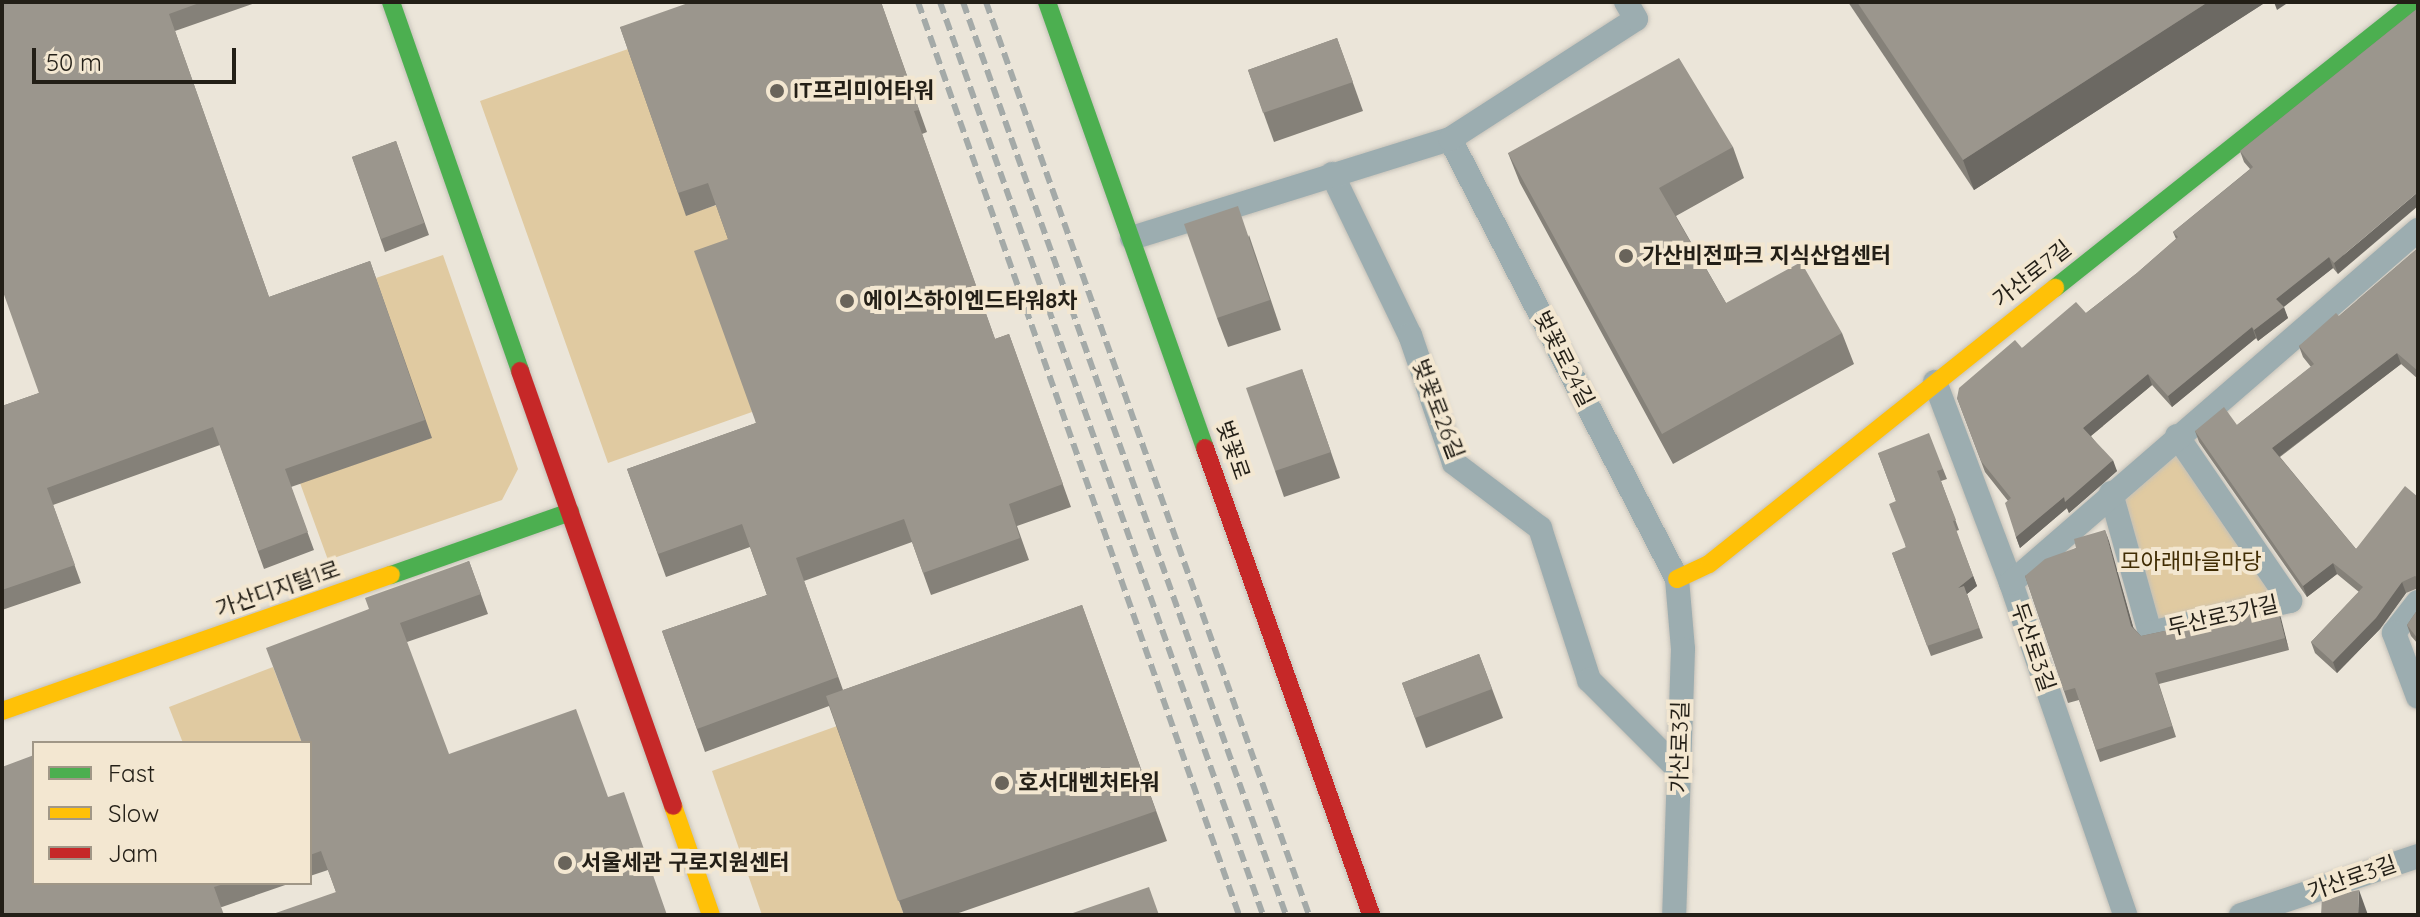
<!DOCTYPE html>
<html>
<head>
<meta charset="utf-8">
<style>
	body { margin:0 }
	#map { position:relative; width:2420px; height:917px; overflow:hidden; background:#ebe5d9; font-family:Quicksand,"Noto Sans KR",sans-serif }
	div>[style] { position:absolute }
	[style*='--x'] { left:calc(var(--x)*1px); top:calc(var(--y)*1px); width:calc(var(--w)*1px); rotate:calc(var(--a)*1deg) }
	.green>* { inset:0; background:#e0caa1 }
	.roads { filter:drop-shadow(0 0 2px #c5c1b8) drop-shadow(0 0 2px #c5c1b8) }
	.street>* { height:24px; margin:-12px; padding:0 12px; transform-origin:12px; border-radius:12px; background:#9cadb0 }
	.fast>* { height:18px; margin:-9px; padding:0 9px; transform-origin:9px; border-radius:9px; background:#4caf50 }
	.slow>* { height:18px; margin:-9px; padding:0 9px; transform-origin:9px; border-radius:9px; background:#ffc107 }
	.jam>* { height:18px; margin:-9px; padding:0 9px; transform-origin:9px; border-radius:9px; background:#c62828 }
	.rail>* { height:6px; margin-top:-3px; transform-origin:0; background:repeating-linear-gradient(90deg,#a4aaa8 0 12px,transparent 0 18px) }
	.wall>* { inset:0; background:#858179 }
	.shaded-wall>* { inset:0; background:#6c6963 }
	.building>* { inset:0; background:#9b968d }
	.dots>* { width:22px; height:22px; translate:-50% -50%; box-sizing:border-box; border:4px solid #f3e7d1; border-radius:50% }
	span { translate:-50% -50%; white-space:nowrap; text-align:center; line-height:1.15; -webkit-text-stroke:8px #f3e7d1; paint-order:stroke }
	.poi-label { font-size:22px; color:#231f17; font-weight:700 }
	.left { translate:0 -50%; text-align:left }
	.street-label { font-size:22px; color:#231f17 }
	.park-label { font-size:22px; color:#402c03 }
	.frame { position:absolute; inset:0; border:4px solid #231f17; pointer-events:none }
	.legend { position:absolute; left:32px; top:741px; width:280px; height:144px; box-sizing:border-box; background:#f3e7d1; border:2px solid #a09787; margin:0; padding:10px 14px; list-style:none; font-size:24px; color:#231f17 }
	.legend li { display:flex; align-items:center; gap:16px; height:40px }
	.legend b { width:40px; border:2px solid #a09787 }
	.scale { position:absolute; left:32px; top:48px; width:204px; height:36px; box-sizing:border-box; border:4px solid #231f17; border-top:0; padding-left:10px; font-size:24px; line-height:28px; white-space:nowrap; color:#231f17; -webkit-text-stroke:6px #f3e7d1; paint-order:stroke }
</style>
</head>
<body>
<div id="map">
	<div class="green">
		<i style="clip-path:polygon(628px 49px,686px 215px,717px 205px,737px 262px,752px 412px,608px 463px,480px 101px)"></i>
		<i style="clip-path:polygon(443px 255px,518px 469px,502px 500px,328px 560px,300px 483px,431px 438px,376px 278px)"></i>
		<i style="clip-path:polygon(2177px 436px,2290px 601px,2150px 633px,2111px 493px)"></i>
		<i style="clip-path:polygon(273px 667px,302px 743px,183px 743px,169px 707px)"></i>
		<i style="clip-path:polygon(837px 726px,904px 915px,762px 915px,712px 771px)"></i>
	</div>
	<div class="roads">
		<div class="street">
			<i style="--x:1450;--y:139;--w:495;--a:62.7"></i>
			<i style="--x:1677;--y:579;--w:70;--a:85.1"></i>
			<i style="--x:1683;--y:649;--w:266;--a:91.9"></i>
			<i style="--x:1332;--y:174;--w:179;--a:64.2"></i>
			<i style="--x:1410;--y:335;--w:135;--a:71"></i>
			<i style="--x:1454;--y:463;--w:108;--a:37.1"></i>
			<i style="--x:1540;--y:528;--w:160;--a:72.1"></i>
			<i style="--x:1589;--y:680;--w:129;--a:45"></i>
			<i style="--x:1132;--y:238;--w:333;--a:-17.3"></i>
			<i style="--x:1450;--y:139;--w:221;--a:-32.8"></i>
			<i style="--x:1636;--y:19;--w:20;--a:-120"></i>
			<i style="--x:1935;--y:382;--w:215;--a:69.3"></i>
			<i style="--x:2011;--y:583;--w:351;--a:71"></i>
			<i style="--x:2111;--y:493;--w:145;--a:74.4"></i>
			<i style="--x:2150;--y:633;--w:144;--a:-12.9"></i>
			<i style="--x:2290;--y:601;--w:200;--a:-124.4"></i>
			<i style="--x:2011;--y:583;--w:539;--a:-40.94"></i>
			<i style="--x:2418;--y:602;--w:39;--a:128"></i>
			<i style="--x:2394;--y:633;--w:68;--a:69.4"></i>
			<i style="--x:2241;--y:915;--w:187;--a:-18.4"></i>
		</div>
		<div class="fast">
			<i style="--x:391;--y:2;--w:391;--a:70.7"></i>
			<i style="--x:1047;--y:2;--w:473;--a:70.5"></i>
			<i style="--x:2055;--y:288;--w:459;--a:-38.5"></i>
			<i style="--x:391;--y:575;--w:190;--a:-19.4"></i>
		</div>
		<div class="slow">
			<i style="--x:1677;--y:579;--w:35;--a:-25"></i>
			<i style="--x:1709;--y:564;--w:443;--a:-38.6"></i>
			<i style="--x:2;--y:711;--w:412;--a:-19.3"></i>
			<i style="--x:673;--y:806;--w:115;--a:70.8"></i>
		</div>
		<div class="jam">
			<i style="--x:520;--y:371;--w:461;--a:70.6"></i>
			<i style="--x:1205;--y:448;--w:496;--a:70.4"></i>
		</div>
	</div>
	<div class="rail">
		<i style="--x:918;--y:2;--w:968;--a:70.63"></i>
		<i style="--x:940;--y:2;--w:968;--a:70.52"></i>
		<i style="--x:963;--y:2;--w:968;--a:70.52"></i>
		<i style="--x:986;--y:2;--w:968;--a:70.52"></i>
	</div>
	<div class="wall">
		<i style="clip-path:polygon(2px 2px,258px 2px,175px 31px,269px 297px,370px 261px,432px 438px,291px 487px,314px 550px,264px 569px,220px 445px,53px 505px,81px 583px,2px 610px,2px 406px,39px 393px)"></i>
		<i style="clip-path:polygon(881px 2px,927px 132px,922px 134px,995px 339px,1009px 334px,1071px 507px,1017px 526px,1029px 560px,931px 595px,912px 542px,804px 581px,843px 690px,1082px 605px,1167px 841px,953px 915px,904px 915px,829px 706px,705px 752px,662px 631px,767px 595px,750px 547px,666px 577px,627px 469px,756px 423px,728px 239px,716px 205px,686px 216px,620px 27px)"></i>
		<i style="clip-path:polygon(1848px 2px,2266px 2px,1974px 190px)"></i>
		<i style="clip-path:polygon(2418px 8px,2338px 274px,2333px 268px,2283px 307px,2288px 318px,2258px 341px,2256px 338px,2172px 407px,2152px 385px,2091px 436px,2117px 471px,2069px 513px,2067px 508px,2020px 548px,2016px 537px,2008px 501px,1985px 472px,1957px 398px,2022px 348px,2086px 313px,2137px 273px,2176px 239px,2173px 232px,2250px 169px,2244px 162px,2240px 151px)"></i>
		<i style="clip-path:polygon(1337px 38px,1363px 111px,1274px 142px,1248px 70px)"></i>
		<i style="clip-path:polygon(396px 141px,429px 235px,385px 252px,352px 157px)"></i>
		<i style="clip-path:polygon(1733px 147px,1744px 178px,1676px 216px,1726px 303px,1842px 333px,1854px 364px,1673px 464px,1520px 183px,1508px 153px)"></i>
		<i style="clip-path:polygon(1249px 235px,1281px 330px,1228px 347px,1217px 318px)"></i>
		<i style="clip-path:polygon(2418px 248px,2418px 379px,2401px 364px,2280px 457px,2356px 549px,2418px 497px,2418px 588px,2406px 593px,2380px 629px,2337px 673px,2315px 653px,2311px 642px,2359px 592px,2337px 574px,2307px 597px,2199px 442px,2195px 431px,2237px 425px,2311px 367px,2303px 357px,2299px 346px,2339px 316px)"></i>
		<i style="clip-path:polygon(1302px 369px,1340px 478px,1284px 497px,1275px 471px)"></i>
		<i style="clip-path:polygon(1878px 453px,1943px 469px,1947px 479px,1941px 481px,1959px 530px,1956px 531px,1977px 586px,1967px 594px,1983px 638px,1931px 656px,1892px 553px,1906px 548px,1896px 501px)"></i>
		<i style="clip-path:polygon(2105px 530px,2133px 627px,2141px 636px,2277px 607px,2289px 650px,2159px 684px,2176px 737px,2100px 762px,2079px 700px,2068px 703px,2025px 576px,2076px 548px)"></i>
		<i style="clip-path:polygon(469px 561px,488px 614px,407px 642px,336px 892px,328px 870px,310px 876px,310px 743px,369px 609px)"></i>
		<i style="clip-path:polygon(2418px 609px,2418px 644px,2411px 636px,2407px 625px)"></i>
		<i style="clip-path:polygon(1479px 654px,1503px 718px,1426px 748px,1402px 683px)"></i>
		<i style="clip-path:polygon(34px 883px,291px 883px,222px 907px)"></i>
	</div>
	<div class="shaded-wall">
		<i style="clip-path:polygon(2208px 2px,2266px 2px,1974px 190px,1963px 160px)"></i>
		<i style="clip-path:polygon(2274px 2px,2289px 2px,2277px 10px)"></i>
		<i style="clip-path:polygon(2418px 192px,2418px 206px,2338px 274px,2334px 263px)"></i>
		<i style="clip-path:polygon(2329px 257px,2333px 268px,2280px 310px,2276px 299px)"></i>
		<i style="clip-path:polygon(2284px 307px,2288px 318px,2258px 341px,2254px 330px)"></i>
		<i style="clip-path:polygon(2252px 327px,2256px 338px,2172px 407px,2168px 396px)"></i>
		<i style="clip-path:polygon(2397px 353px,2401px 364px,2276px 459px,2272px 448px)"></i>
		<i style="clip-path:polygon(2148px 374px,2152px 385px,2087px 439px,2083px 428px)"></i>
		<i style="clip-path:polygon(2113px 460px,2117px 471px,2069px 513px,2067px 508px,2020px 548px,2016px 537px,2064px 497px)"></i>
		<i style="clip-path:polygon(2105px 530px,2109px 541px,2136px 637px,2131px 626px)"></i>
		<i style="clip-path:polygon(2333px 563px,2337px 574px,2307px 597px,2303px 586px)"></i>
		<i style="clip-path:polygon(1973px 576px,1977px 586px,1967px 594px,1983px 638px,1967px 594px,1958px 588px)"></i>
		<i style="clip-path:polygon(2402px 582px,2406px 593px,2380px 629px,2337px 673px,2333px 662px)"></i>
		<i style="clip-path:polygon(2277px 607px,2281px 618px,2289px 650px,2285px 638px)"></i>
		<i style="clip-path:polygon(2359px 890px,2368px 915px,2358px 915px)"></i>
	</div>
	<div class="building">
		<i style="clip-path:polygon(2px 2px,202px 2px,169px 14px,269px 297px,370px 261px,425px 420px,285px 469px,308px 532px,258px 551px,213px 427px,47px 488px,75px 565px,2px 590px,2px 406px,39px 393px,2px 289px)"></i>
		<i style="clip-path:polygon(691px 2px,881px 2px,919px 110px,914px 111px,995px 339px,1009px 334px,1063px 484px,1009px 504px,1020px 538px,923px 573px,904px 519px,796px 558px,838px 677px,697px 729px,662px 631px,767px 595px,742px 524px,658px 554px,627px 469px,756px 423px,694px 251px,728px 239px,708px 183px,678px 193px,620px 27px)"></i>
		<i style="clip-path:polygon(1857px 2px,2208px 2px,1963px 160px)"></i>
		<i style="clip-path:polygon(2418px 8px,2418px 192px,2334px 263px,2329px 257px,2276px 299px,2284px 307px,2254px 330px,2252px 327px,2168px 396px,2148px 374px,2083px 428px,2113px 460px,2065px 502px,2064px 497px,2016px 537px,2005px 503px,2011px 498px,1981px 461px,1957px 398px,1959px 388px,2015px 340px,2022px 348px,2076px 302px,2086px 313px,2137px 273px,2178px 237px,2173px 232px,2253px 167px,2240px 151px)"></i>
		<i style="clip-path:polygon(1337px 38px,1353px 82px,1263px 113px,1248px 70px)"></i>
		<i style="clip-path:polygon(1679px 58px,1733px 147px,1659px 188px,1726px 303px,1801px 262px,1842px 333px,1662px 434px,1508px 153px)"></i>
		<i style="clip-path:polygon(396px 141px,424px 223px,381px 239px,352px 157px)"></i>
		<i style="clip-path:polygon(1238px 206px,1270px 300px,1217px 318px,1184px 224px)"></i>
		<i style="clip-path:polygon(2418px 248px,2418px 371px,2397px 353px,2272px 448px,2356px 549px,2405px 486px,2418px 497px,2418px 578px,2415px 576px,2402px 582px,2376px 618px,2333px 662px,2311px 642px,2363px 587px,2333px 563px,2303px 586px,2195px 431px,2224px 407px,2237px 425px,2314px 364px,2299px 346px,2336px 313px,2339px 316px)"></i>
		<i style="clip-path:polygon(1302px 369px,1331px 452px,1275px 471px,1246px 388px)"></i>
		<i style="clip-path:polygon(1929px 433px,1943px 469px,1937px 471px,1956px 520px,1953px 521px,1973px 576px,1958px 588px,1964px 586px,1979px 628px,1927px 646px,1892px 553px,1906px 547px,1889px 504px,1896px 501px,1878px 453px)"></i>
		<i style="clip-path:polygon(2105px 530px,2131px 626px,2141px 636px,2277px 607px,2285px 638px,2155px 673px,2172px 726px,2096px 750px,2075px 688px,2064px 691px,2025px 576px,2045px 559px,2076px 548px,2074px 539px)"></i>
		<i style="clip-path:polygon(469px 561px,481px 594px,400px 623px,449px 754px,576px 709px,608px 797px,624px 792px,667px 915px,270px 915px,336px 892px,321px 851px,310px 855px,310px 743px,302px 743px,266px 648px,369px 609px,365px 598px)"></i>
		<i style="clip-path:polygon(1082px 605px,1156px 811px,898px 901px,826px 696px)"></i>
		<i style="clip-path:polygon(2418px 609px,2418px 639px,2407px 625px)"></i>
		<i style="clip-path:polygon(1479px 654px,1492px 689px,1415px 718px,1402px 683px)"></i>
		<i style="clip-path:polygon(34px 755px,34px 883px,227px 883px,214px 887px,224px 915px,2px 915px,2px 767px)"></i>
		<i style="clip-path:polygon(1149px 887px,1159px 915px,1067px 915px)"></i>
		<i style="clip-path:polygon(2359px 890px,2358px 915px,2321px 915px,2322px 898px)"></i>
	</div>
	<div class="dots">
		<i style="left:777px;top:91px;background:#69645b"></i>
		<i style="left:1626px;top:256px;background:#69645b"></i>
		<i style="left:847px;top:301px;background:#69645b"></i>
		<i style="left:1002px;top:783px;background:#69645b"></i>
		<i style="left:565px;top:863px;background:#69645b"></i>
	</div>
	<div class="poi-label">
		<span class="left" style="left:793px;top:91px">IT프리미어타워</span>
		<span class="left" style="left:1642px;top:256px">가산비전파크 지식산업센터</span>
		<span class="left" style="left:863px;top:301px">에이스하이엔드타워8차</span>
		<span class="left" style="left:1018px;top:783px">호서대벤처타워</span>
		<span class="left" style="left:581px;top:863px">서울세관 구로지원센터</span>
	</div>
	<div class="street-label">
		<span style="left:2032px;top:274px;rotate:-38deg">가산로7길</span>
		<span style="left:1564px;top:359px;rotate:63deg">벚꽃로24길</span>
		<span style="left:1438px;top:409px;rotate:69deg">벚꽃로26길</span>
		<span style="left:1233px;top:450px;rotate:71deg">벚꽃로</span>
		<span style="left:278px;top:589px;rotate:-19deg">가산디지털1로</span>
		<span style="left:2223px;top:616px;rotate:-13deg">두산로3가길</span>
		<span style="left:2033px;top:647px;rotate:71deg">두산로3길</span>
		<span style="left:1680px;top:747px;rotate:-89deg">가산로3길</span>
		<span style="left:2352px;top:878px;rotate:-19deg">가산로3길</span>
	</div>
	<div class="park-label">
		<span style="left:2191px;top:562px">모아래마을마당</span>
	</div>
	<div class="frame"></div>
	<ul class="legend">
	<li><b style="height:10px;background:#4caf50"></b>Fast</li>
	<li><b style="height:10px;background:#ffc107"></b>Slow</li>
	<li><b style="height:10px;background:#c62828"></b>Jam</li>
	</ul>
	<div class="scale">50 m</div>
</div>
</body>
</html>
